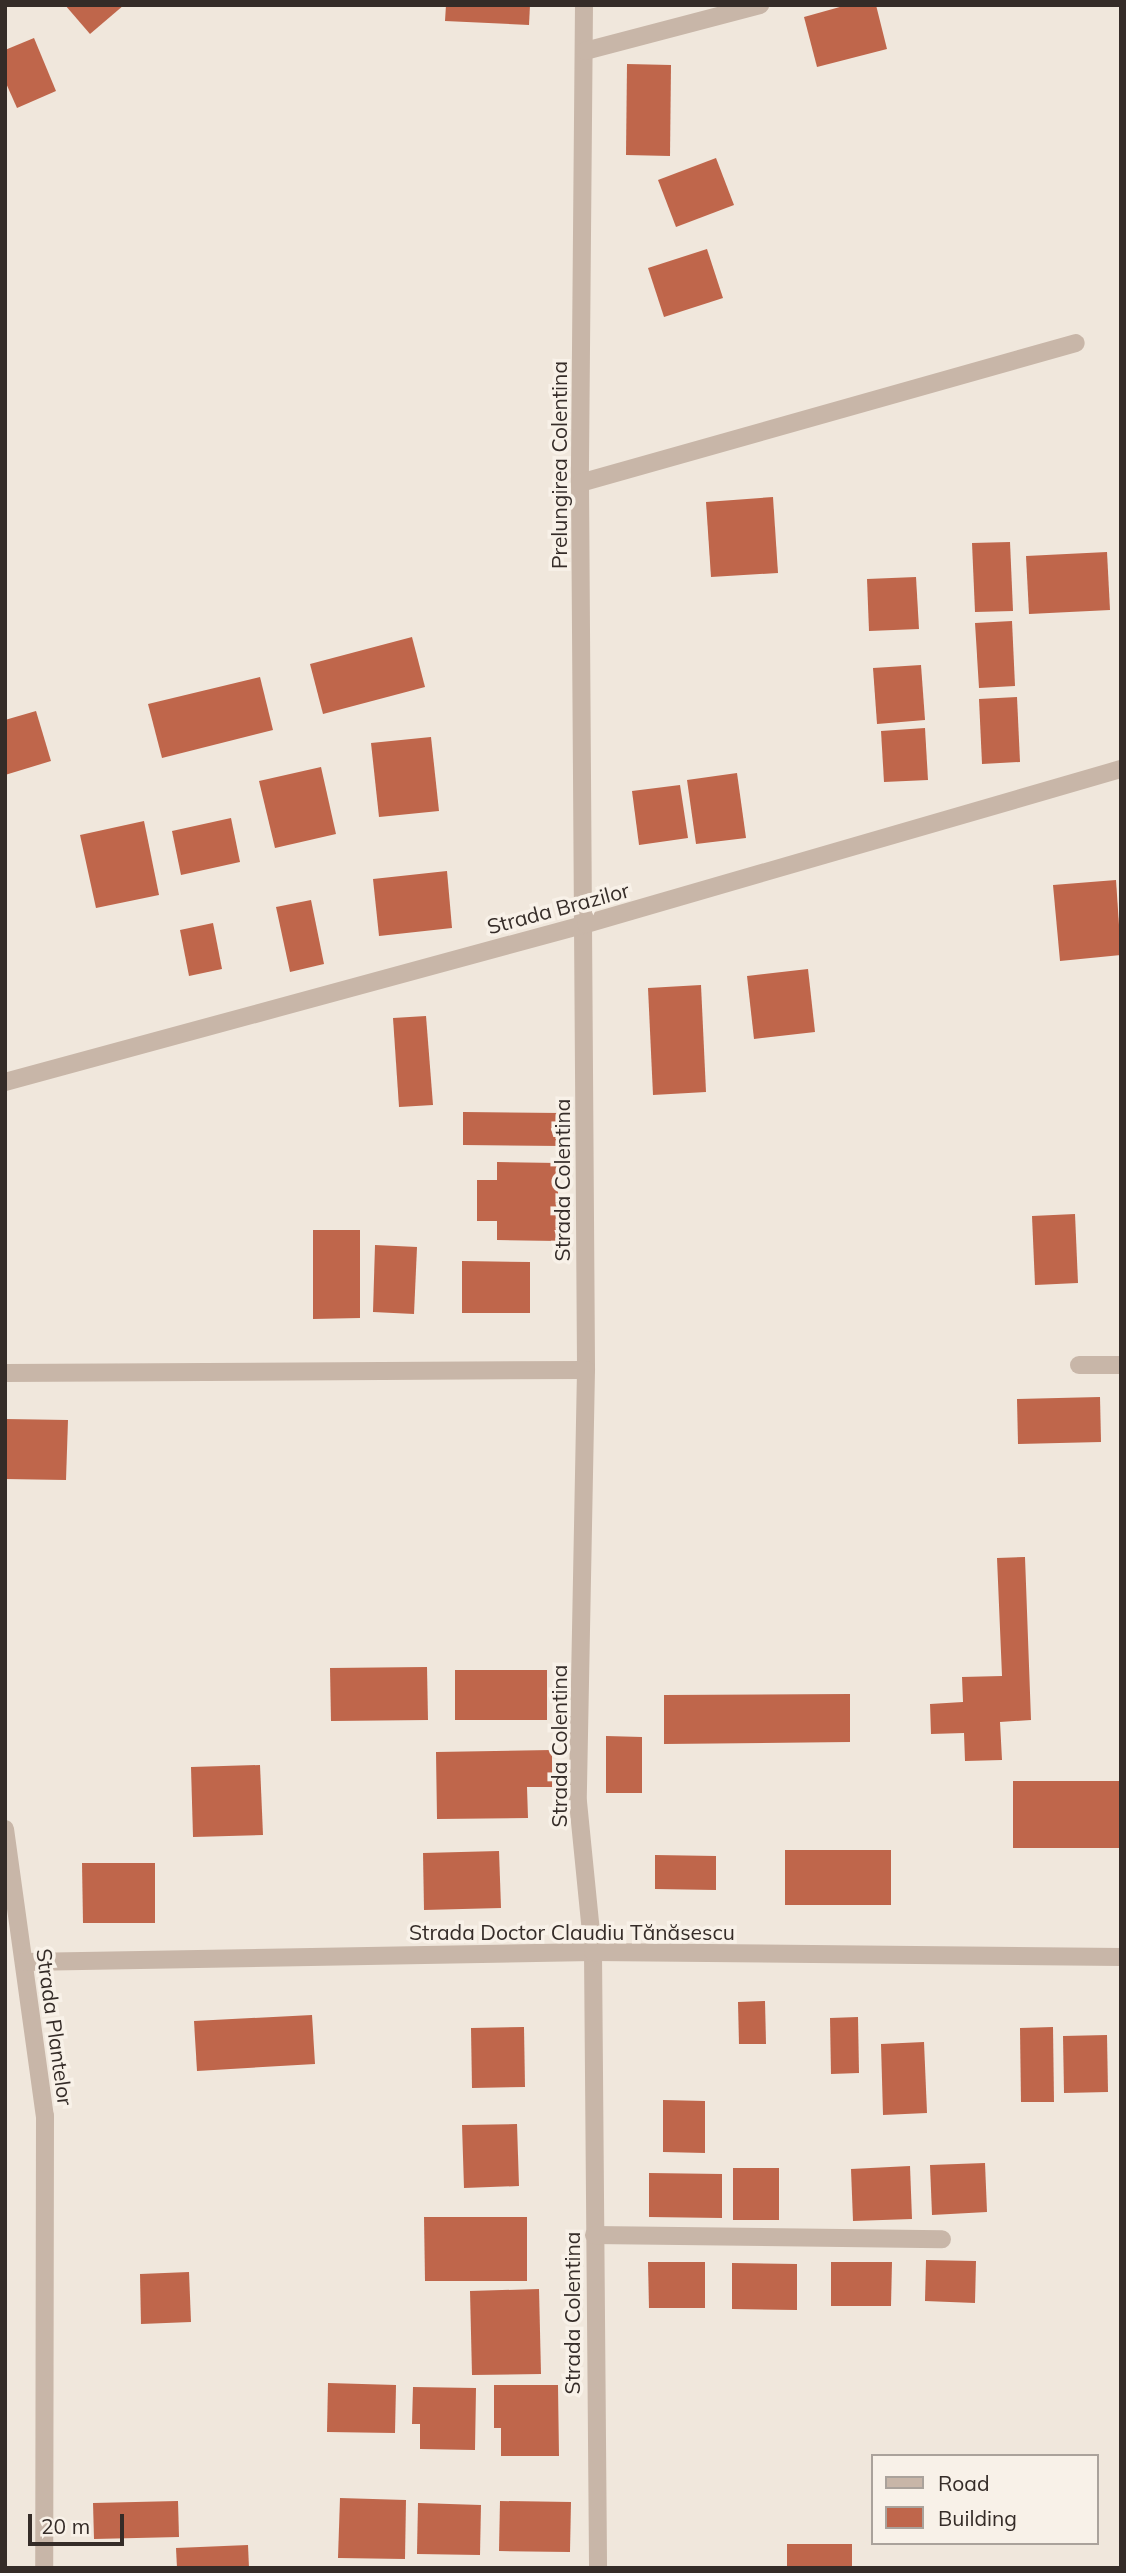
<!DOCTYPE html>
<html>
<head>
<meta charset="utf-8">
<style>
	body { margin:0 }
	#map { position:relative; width:1126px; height:2573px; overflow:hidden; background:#f0e7dc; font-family:Mulish,sans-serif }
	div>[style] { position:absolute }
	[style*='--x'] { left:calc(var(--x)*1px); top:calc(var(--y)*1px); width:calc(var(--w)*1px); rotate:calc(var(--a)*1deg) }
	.building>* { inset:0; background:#bf664b }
	.lane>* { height:18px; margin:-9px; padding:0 9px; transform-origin:9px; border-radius:9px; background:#c8b6a8 }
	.street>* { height:18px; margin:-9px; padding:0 9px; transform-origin:9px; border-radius:9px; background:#c8b6a8 }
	span { translate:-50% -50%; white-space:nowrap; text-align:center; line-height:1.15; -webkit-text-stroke:7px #f8f1e8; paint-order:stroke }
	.street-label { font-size:21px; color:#352c28 }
	.frame { position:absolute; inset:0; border:7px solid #352c28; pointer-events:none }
	.legend { position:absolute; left:871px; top:2454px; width:228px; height:91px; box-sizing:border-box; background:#f8f1e8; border:2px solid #aaa29b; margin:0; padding:9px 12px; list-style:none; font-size:21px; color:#352c28 }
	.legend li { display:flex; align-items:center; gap:14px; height:35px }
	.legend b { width:35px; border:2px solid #aaa29b }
	.scale { position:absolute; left:28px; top:2514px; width:96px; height:32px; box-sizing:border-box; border:4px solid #352c28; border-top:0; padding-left:9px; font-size:21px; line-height:24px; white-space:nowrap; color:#352c28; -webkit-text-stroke:5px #f8f1e8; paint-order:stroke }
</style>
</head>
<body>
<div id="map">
	<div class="building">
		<i style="clip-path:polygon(65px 5px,124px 5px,90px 34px)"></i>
		<i style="clip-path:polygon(446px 5px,530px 5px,529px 25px,445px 21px)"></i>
		<i style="clip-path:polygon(847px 5px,876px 5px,887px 49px,817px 67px,804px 17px)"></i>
		<i style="clip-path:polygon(34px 38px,56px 91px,17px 108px,5px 81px,5px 50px)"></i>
		<i style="clip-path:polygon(627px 64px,671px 65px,670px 156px,626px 155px)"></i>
		<i style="clip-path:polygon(716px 158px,734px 205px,676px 227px,658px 180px)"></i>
		<i style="clip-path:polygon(707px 249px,723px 298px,664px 317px,648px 268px)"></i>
		<i style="clip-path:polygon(773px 497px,778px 573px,711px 577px,706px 502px)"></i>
		<i style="clip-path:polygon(1010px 542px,1013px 611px,975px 612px,972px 543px)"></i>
		<i style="clip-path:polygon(1107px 552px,1110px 610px,1029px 614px,1026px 556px)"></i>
		<i style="clip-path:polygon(916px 577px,919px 629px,869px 631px,867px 579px)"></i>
		<i style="clip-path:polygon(1012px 621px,1015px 686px,979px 688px,975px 623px)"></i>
		<i style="clip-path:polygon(412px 637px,425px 687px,323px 714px,310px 664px)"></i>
		<i style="clip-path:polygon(921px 665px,925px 720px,877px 724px,873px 668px)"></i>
		<i style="clip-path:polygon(260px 677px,273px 730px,162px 758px,148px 704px)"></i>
		<i style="clip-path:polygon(1017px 697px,1020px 762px,982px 764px,979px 699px)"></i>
		<i style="clip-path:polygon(36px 711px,51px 761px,5px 775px,5px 720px)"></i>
		<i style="clip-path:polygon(925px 728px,928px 780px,884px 782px,881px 731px)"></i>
		<i style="clip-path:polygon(431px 737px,439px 811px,379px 817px,371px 743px)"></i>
		<i style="clip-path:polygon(321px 767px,336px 834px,275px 848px,259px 781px)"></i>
		<i style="clip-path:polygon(737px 773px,746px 838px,696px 844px,687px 780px)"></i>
		<i style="clip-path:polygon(680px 785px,688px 838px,639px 845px,632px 791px)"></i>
		<i style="clip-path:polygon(231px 818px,240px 862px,181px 875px,172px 831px)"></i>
		<i style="clip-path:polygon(144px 821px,159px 895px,96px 908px,80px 835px)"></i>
		<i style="clip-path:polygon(447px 871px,452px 928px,379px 936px,373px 879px)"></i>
		<i style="clip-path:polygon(1116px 880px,1121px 955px,1060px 961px,1053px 885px)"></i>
		<i style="clip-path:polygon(311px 900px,324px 964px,290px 972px,276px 907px)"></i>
		<i style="clip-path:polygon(213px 923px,222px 969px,189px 976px,180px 930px)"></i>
		<i style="clip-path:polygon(808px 969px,815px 1032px,754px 1039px,747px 976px)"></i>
		<i style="clip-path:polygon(701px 985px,706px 1092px,653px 1095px,648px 988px)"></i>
		<i style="clip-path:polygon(426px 1016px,433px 1105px,399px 1107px,393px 1018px)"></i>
		<i style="clip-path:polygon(463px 1112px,561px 1113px,561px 1146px,463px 1145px)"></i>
		<i style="clip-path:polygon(497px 1162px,558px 1163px,558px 1241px,497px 1240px,497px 1221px,477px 1221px,477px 1180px,497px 1180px)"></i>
		<i style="clip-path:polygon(1075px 1214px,1078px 1283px,1035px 1285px,1032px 1216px)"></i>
		<i style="clip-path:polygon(313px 1230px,360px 1230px,360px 1318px,313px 1319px)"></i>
		<i style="clip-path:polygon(375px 1245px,417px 1247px,414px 1314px,373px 1312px)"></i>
		<i style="clip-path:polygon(462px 1261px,530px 1262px,530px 1313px,462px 1313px)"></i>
		<i style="clip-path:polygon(1100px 1397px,1101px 1442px,1018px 1444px,1017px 1399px)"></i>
		<i style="clip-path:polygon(5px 1419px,68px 1420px,66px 1480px,5px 1479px)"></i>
		<i style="clip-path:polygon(1025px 1557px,1031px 1720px,1000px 1722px,1002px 1760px,965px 1761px,964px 1733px,931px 1734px,930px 1704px,963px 1702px,962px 1677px,1002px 1676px,997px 1558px)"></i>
		<i style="clip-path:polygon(427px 1667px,428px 1720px,331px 1721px,330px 1668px)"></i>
		<i style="clip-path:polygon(455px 1670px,547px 1670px,547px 1720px,455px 1720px)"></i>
		<i style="clip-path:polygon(850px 1694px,850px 1742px,664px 1744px,664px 1695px)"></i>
		<i style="clip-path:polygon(606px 1736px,642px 1737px,642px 1793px,606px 1793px)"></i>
		<i style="clip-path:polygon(552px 1750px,552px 1787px,527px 1787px,528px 1818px,437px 1819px,436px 1752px)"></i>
		<i style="clip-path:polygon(260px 1765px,263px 1835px,193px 1837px,191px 1767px)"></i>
		<i style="clip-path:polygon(1013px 1781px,1121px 1781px,1121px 1848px,1013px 1848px)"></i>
		<i style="clip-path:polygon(785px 1850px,891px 1850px,891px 1905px,785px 1905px)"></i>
		<i style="clip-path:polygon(499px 1851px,501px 1908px,424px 1910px,423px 1853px)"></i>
		<i style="clip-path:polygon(655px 1855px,716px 1856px,716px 1890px,655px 1889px)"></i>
		<i style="clip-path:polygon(82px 1863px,155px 1863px,155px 1923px,83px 1923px)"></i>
		<i style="clip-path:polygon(765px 2001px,766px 2044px,739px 2044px,738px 2002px)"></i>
		<i style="clip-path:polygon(312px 2015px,315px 2064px,197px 2071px,194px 2021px)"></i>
		<i style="clip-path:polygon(858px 2017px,859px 2073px,831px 2074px,830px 2018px)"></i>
		<i style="clip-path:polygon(524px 2027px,525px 2087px,472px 2088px,471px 2028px)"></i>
		<i style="clip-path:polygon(1053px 2027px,1054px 2102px,1021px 2102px,1020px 2028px)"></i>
		<i style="clip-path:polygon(1107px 2035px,1108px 2092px,1064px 2093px,1063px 2036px)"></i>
		<i style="clip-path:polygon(924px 2042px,927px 2113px,883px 2115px,881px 2044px)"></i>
		<i style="clip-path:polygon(663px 2100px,705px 2101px,705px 2153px,663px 2152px)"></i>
		<i style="clip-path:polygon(517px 2124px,519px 2186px,464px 2188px,462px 2125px)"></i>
		<i style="clip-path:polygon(985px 2163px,987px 2212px,932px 2215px,930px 2165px)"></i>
		<i style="clip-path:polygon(910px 2166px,912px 2219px,853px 2221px,851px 2169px)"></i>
		<i style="clip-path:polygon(733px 2168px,779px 2168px,779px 2220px,733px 2220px)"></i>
		<i style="clip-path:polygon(649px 2173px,722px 2174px,722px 2218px,649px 2217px)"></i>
		<i style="clip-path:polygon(424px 2217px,527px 2217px,527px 2281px,425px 2281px)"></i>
		<i style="clip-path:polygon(926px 2260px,976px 2261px,975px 2303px,925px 2301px)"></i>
		<i style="clip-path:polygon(648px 2262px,705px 2262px,705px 2308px,649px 2308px)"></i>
		<i style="clip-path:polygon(831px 2262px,892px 2262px,891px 2306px,831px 2306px)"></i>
		<i style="clip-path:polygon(732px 2263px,797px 2264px,797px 2310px,732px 2309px)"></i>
		<i style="clip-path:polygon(189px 2272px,191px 2322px,141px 2324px,140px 2274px)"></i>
		<i style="clip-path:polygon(539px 2289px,541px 2374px,472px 2375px,470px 2291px)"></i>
		<i style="clip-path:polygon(328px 2383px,396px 2385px,395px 2433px,327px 2432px)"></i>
		<i style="clip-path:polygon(494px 2385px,558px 2385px,559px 2456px,501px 2456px,501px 2428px,494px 2428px)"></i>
		<i style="clip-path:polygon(413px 2387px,476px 2388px,475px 2450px,420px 2449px,420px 2424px,412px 2424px)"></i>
		<i style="clip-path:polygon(340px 2498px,406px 2500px,405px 2559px,338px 2558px)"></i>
		<i style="clip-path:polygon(178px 2501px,179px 2537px,94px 2539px,93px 2503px)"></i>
		<i style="clip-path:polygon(500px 2501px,571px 2502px,570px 2552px,499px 2551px)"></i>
		<i style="clip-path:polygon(418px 2503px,481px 2505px,480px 2555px,417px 2554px)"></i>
		<i style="clip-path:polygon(787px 2544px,852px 2544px,852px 2568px,787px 2568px)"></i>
		<i style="clip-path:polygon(248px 2545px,249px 2568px,177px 2568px,176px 2548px)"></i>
	</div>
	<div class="lane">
		<i style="--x:1079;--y:1365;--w:42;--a:0"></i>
	</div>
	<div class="street">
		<i style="--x:584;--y:5;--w:478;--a:90.5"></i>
		<i style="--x:580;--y:483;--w:887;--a:89.61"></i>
		<i style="--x:586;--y:1370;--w:432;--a:91.1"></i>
		<i style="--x:578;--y:1802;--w:151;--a:84.3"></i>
		<i style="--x:593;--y:1952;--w:616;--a:89.53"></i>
		<i style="--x:585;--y:51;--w:181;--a:-14.7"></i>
		<i style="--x:580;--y:483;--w:515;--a:-15.76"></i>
		<i style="--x:5;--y:1082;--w:602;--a:-15.21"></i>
		<i style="--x:586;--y:924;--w:557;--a:-16.16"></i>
		<i style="--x:5;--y:1373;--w:581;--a:-0.3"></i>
		<i style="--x:5;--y:1829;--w:290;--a:82.1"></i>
		<i style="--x:45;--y:2116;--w:452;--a:90.1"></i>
		<i style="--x:24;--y:1962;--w:569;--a:-1.01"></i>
		<i style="--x:593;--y:1952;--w:528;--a:0.54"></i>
		<i style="--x:594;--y:2235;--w:348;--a:0.7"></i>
	</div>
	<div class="street-label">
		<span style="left:559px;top:465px;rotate:-90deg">Prelungirea Colentina</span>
		<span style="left:558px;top:908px;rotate:-15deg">Strada Brazilor</span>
		<span style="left:562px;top:1180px;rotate:-90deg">Strada Colentina</span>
		<span style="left:559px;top:1746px;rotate:-90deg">Strada Colentina</span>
		<span style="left:572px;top:1932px">Strada Doctor Claudiu Tănăsescu</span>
		<span style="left:55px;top:2027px;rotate:82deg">Strada Plantelor</span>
		<span style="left:572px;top:2313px;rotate:-90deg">Strada Colentina</span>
	</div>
	<div class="frame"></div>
	<ul class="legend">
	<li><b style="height:9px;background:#c8b6a8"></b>Road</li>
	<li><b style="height:19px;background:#bf664b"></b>Building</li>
	</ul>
	<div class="scale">20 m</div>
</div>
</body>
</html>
